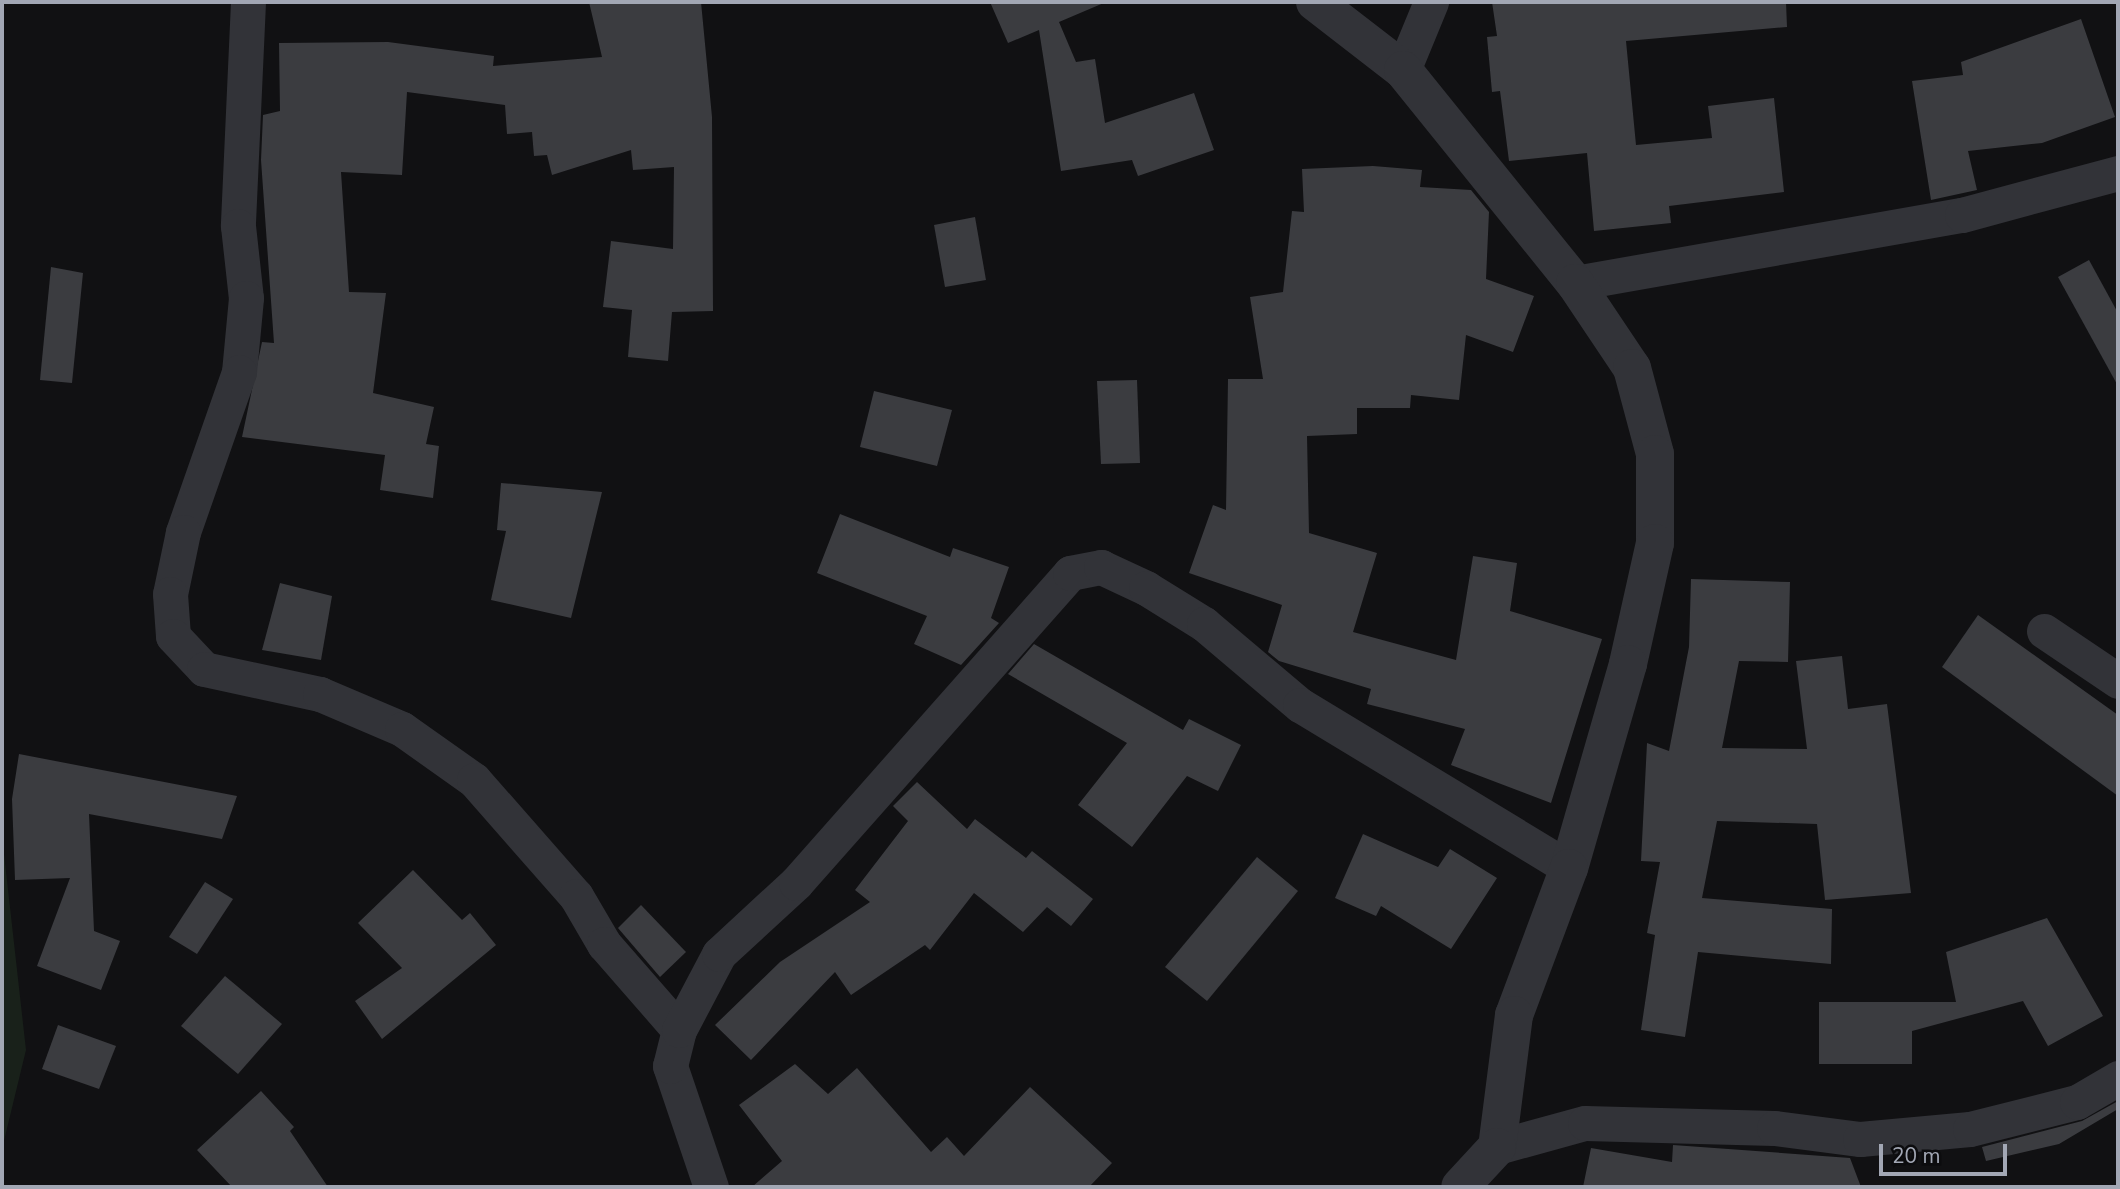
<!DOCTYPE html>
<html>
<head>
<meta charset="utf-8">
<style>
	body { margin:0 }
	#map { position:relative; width:2120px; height:1189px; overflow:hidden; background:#111113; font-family:"Nunito Sans",sans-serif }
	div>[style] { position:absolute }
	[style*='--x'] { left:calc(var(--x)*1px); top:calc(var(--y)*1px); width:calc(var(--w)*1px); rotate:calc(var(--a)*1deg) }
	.green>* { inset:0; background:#19211a }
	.building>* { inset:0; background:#3b3c40 }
	.minor>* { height:35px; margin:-17.5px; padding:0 17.5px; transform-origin:17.5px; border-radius:17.5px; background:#323338 }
	.tertiary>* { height:38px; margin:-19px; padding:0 19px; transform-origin:19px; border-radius:19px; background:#323338 }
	span { translate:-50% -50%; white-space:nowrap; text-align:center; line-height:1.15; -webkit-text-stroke:5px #0c0c0e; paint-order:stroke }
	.frame { position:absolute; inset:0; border:4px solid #a2a7b4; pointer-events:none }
	.scale { position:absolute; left:1879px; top:1144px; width:128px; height:32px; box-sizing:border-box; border:4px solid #a2a7b4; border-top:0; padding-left:9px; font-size:21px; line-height:24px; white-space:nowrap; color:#a2a7b4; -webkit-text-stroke:5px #0c0c0e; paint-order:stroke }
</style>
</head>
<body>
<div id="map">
	<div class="green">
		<i style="clip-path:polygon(2px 836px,26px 1050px,2px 1149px)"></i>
	</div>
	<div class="building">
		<i style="clip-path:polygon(589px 2px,701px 2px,712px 117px,713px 311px,672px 312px,668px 361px,628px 357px,632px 310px,603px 307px,611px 241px,673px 249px,674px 167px,633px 170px,631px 150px,552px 175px,547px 155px,534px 156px,532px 132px,507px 134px,505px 105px,407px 92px,402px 175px,341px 172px,349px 292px,386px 293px,373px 393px,434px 407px,426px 444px,439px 446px,433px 498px,380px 490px,385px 455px,242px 437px,262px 342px,274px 343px,261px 160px,263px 115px,280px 111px,279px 43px,388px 42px,494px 56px,493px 66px,602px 57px)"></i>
		<i style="clip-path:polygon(990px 2px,1106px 2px,1059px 22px,1076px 62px,1095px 59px,1105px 123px,1194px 93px,1214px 150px,1138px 176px,1132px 160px,1061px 171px,1039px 30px,1008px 43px)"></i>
		<i style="clip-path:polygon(1492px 2px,1786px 2px,1787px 27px,1626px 41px,1636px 145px,1712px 138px,1708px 106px,1774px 98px,1784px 192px,1669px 206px,1671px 223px,1594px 231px,1587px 153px,1509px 161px,1500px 91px,1492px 92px,1487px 37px,1497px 36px)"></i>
		<i style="clip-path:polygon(2081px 19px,2115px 117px,2042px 143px,1968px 151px,1977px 190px,1931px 200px,1912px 81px,1963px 75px,1961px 62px)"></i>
		<i style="clip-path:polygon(1373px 166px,1422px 170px,1420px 187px,1471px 190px,1489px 212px,1486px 279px,1534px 296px,1513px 352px,1466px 335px,1459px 400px,1411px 395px,1410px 408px,1357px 408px,1357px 434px,1307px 436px,1309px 533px,1377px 553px,1353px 632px,1456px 660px,1473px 556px,1517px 563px,1510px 611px,1602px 639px,1551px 803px,1451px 765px,1465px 729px,1367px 704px,1371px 689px,1279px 661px,1268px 652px,1282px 605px,1189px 573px,1213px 505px,1226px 510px,1228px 379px,1263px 379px,1250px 297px,1283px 292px,1292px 211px,1304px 212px,1302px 169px)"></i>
		<i style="clip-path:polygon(975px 217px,986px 280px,945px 287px,934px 225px)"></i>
		<i style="clip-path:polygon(2089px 260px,2118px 313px,2118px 386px,2058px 277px)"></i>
		<i style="clip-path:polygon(51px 267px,83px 273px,72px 383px,40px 380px)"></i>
		<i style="clip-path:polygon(1137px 380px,1140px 463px,1101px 464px,1097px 381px)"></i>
		<i style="clip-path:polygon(874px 391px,952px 410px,937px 466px,860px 447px)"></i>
		<i style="clip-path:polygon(501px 483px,602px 492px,571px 618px,491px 600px,506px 531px,497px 530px)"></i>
		<i style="clip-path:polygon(840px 514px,950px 557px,953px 548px,1009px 567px,991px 618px,999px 623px,961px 665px,914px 644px,927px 616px,817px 573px)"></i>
		<i style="clip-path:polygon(1691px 579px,1790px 582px,1788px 662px,1739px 661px,1722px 748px,1807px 749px,1796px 661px,1842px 656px,1848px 709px,1887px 704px,1911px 893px,1825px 900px,1817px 824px,1717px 821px,1702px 898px,1832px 909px,1831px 964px,1698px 952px,1685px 1037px,1641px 1030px,1655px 935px,1647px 933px,1660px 862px,1641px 861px,1647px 743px,1669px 751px,1689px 647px)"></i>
		<i style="clip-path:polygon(280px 583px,332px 596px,321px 660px,262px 650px)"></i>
		<i style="clip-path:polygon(1978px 615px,2118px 715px,2118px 796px,1942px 667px)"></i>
		<i style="clip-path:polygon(1034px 644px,1183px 730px,1189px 719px,1241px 745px,1218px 791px,1187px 776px,1132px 847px,1078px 805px,1127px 743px,1008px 674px)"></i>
		<i style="clip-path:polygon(19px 754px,237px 796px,222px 839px,89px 814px,94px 931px,120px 941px,101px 990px,37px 966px,70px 878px,15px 880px,12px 799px)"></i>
		<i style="clip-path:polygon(917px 782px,967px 829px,975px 819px,1026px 858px,1032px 851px,1093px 899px,1071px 926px,1047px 907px,1023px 932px,974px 893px,930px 950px,925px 945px,851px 995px,835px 972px,751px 1060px,715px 1025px,780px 962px,870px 902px,855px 890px,908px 821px,893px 806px)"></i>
		<i style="clip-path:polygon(1363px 834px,1438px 867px,1450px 849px,1497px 878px,1451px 949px,1381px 906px,1376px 916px,1335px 898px)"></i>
		<i style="clip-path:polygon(1257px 857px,1298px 891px,1207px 1001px,1165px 967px)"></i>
		<i style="clip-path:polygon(413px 870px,462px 920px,470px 913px,496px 945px,382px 1039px,355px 1001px,402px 968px,358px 923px)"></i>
		<i style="clip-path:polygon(205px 882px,233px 899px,197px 954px,169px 937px)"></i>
		<i style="clip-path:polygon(641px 905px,686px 952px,660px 977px,618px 928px)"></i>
		<i style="clip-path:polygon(2047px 918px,2103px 1016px,2048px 1046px,2023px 1001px,1912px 1031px,1912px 1064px,1819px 1064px,1819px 1002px,1956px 1002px,1946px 952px)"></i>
		<i style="clip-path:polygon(225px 976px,282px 1024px,238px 1074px,181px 1026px)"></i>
		<i style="clip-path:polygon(58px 1025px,116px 1046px,99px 1089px,42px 1069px)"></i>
		<i style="clip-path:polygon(795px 1064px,828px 1094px,857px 1068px,931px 1152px,947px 1137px,964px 1156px,1030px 1087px,1112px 1163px,1089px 1187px,752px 1187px,782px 1161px,739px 1105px)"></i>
		<i style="clip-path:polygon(261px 1091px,294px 1127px,290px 1131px,328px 1187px,232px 1187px,197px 1150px)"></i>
		<i style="clip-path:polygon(2118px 1101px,2118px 1109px,2059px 1144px,1986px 1161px,1982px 1147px,2082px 1121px)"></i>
		<i style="clip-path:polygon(1673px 1145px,1850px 1158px,1861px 1187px,1583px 1187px,1591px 1148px,1672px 1162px)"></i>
	</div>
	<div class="minor">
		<i style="--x:248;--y:2;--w:224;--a:92.6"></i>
		<i style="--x:238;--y:226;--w:72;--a:83.7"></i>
		<i style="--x:246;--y:298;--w:74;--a:95.4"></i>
		<i style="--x:239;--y:372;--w:170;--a:109.3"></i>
		<i style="--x:183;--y:532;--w:63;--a:101.8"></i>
		<i style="--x:170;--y:594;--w:42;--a:85.9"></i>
		<i style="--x:173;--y:636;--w:45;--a:46.8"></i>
		<i style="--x:204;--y:669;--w:119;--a:12.2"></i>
		<i style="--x:320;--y:694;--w:89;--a:23.1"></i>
		<i style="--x:402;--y:729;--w:88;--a:35.3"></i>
		<i style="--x:474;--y:780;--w:154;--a:48.7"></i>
		<i style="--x:576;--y:896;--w:56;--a:59.7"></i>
		<i style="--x:604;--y:944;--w:114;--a:48.9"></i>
		<i style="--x:1403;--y:70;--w:74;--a:-67.6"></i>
		<i style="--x:1575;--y:283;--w:393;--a:-10"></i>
		<i style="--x:1962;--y:215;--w:162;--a:-15.1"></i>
		<i style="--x:2044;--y:631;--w:89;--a:34"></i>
		<i style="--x:1497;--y:1147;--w:91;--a:-15.3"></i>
		<i style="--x:1585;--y:1123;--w:189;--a:1.5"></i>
		<i style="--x:1774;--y:1128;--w:87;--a:7.3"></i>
		<i style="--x:1860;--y:1139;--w:110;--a:-5.2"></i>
		<i style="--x:1970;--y:1129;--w:110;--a:-14.2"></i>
		<i style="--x:2077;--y:1102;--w:48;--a:-30.3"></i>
		<i style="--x:711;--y:1187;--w:128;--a:-108.7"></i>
		<i style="--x:670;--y:1066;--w:37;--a:-76"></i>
		<i style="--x:679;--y:1030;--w:86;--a:-62.2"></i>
		<i style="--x:719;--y:954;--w:105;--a:-42.7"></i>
		<i style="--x:796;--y:883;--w:414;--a:-48.5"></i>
		<i style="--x:1070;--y:573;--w:32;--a:-11"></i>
		<i style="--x:1101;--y:567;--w:50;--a:25"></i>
		<i style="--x:1146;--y:588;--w:68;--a:31.8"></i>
		<i style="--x:1204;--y:624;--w:126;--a:40.2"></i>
		<i style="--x:1300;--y:705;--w:315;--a:31.2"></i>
	</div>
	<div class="tertiary">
		<i style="--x:1315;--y:2;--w:111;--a:37.7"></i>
		<i style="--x:1403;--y:70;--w:274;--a:51.1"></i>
		<i style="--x:1575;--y:283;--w:102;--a:56.2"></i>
		<i style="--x:1632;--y:368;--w:89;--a:75"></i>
		<i style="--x:1655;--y:454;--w:89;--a:90"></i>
		<i style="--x:1655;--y:543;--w:124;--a:102.6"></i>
		<i style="--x:1628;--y:664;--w:212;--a:106.1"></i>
		<i style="--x:1569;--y:868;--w:157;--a:110.5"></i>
		<i style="--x:1514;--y:1015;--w:133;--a:97.3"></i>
		<i style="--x:1497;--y:1147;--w:54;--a:132.8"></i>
	</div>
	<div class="frame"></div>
	<div class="scale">20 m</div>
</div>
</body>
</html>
